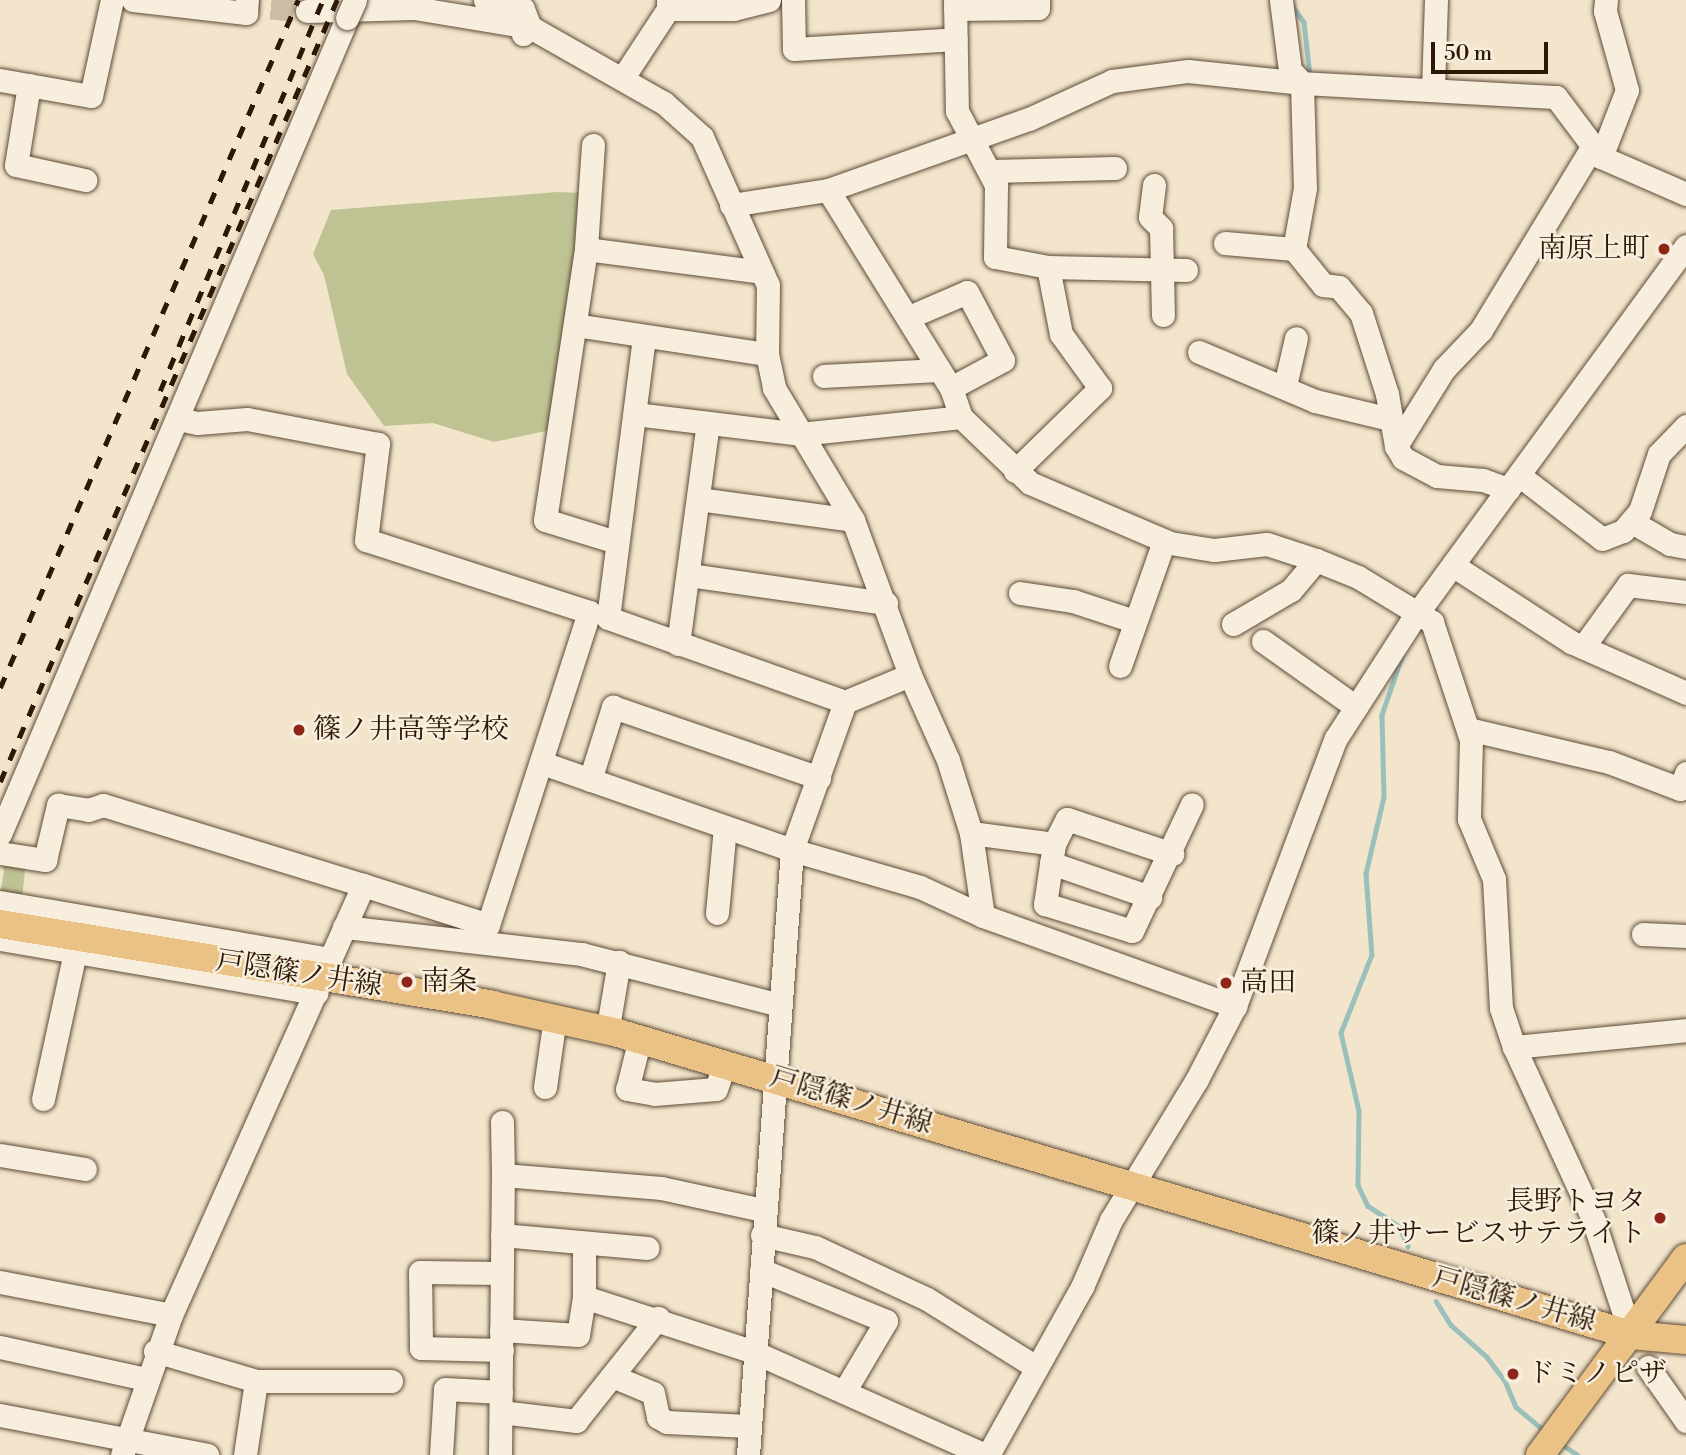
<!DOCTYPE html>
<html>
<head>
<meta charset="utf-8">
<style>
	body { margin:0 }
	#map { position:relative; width:1686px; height:1455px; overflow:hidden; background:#f3e5cc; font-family:"Libre Bodoni","Noto Serif JP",serif }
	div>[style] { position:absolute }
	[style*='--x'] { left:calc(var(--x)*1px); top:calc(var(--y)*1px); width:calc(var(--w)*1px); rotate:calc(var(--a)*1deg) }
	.green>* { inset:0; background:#bfc394 }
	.stream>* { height:4.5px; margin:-2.25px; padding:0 2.25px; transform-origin:2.25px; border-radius:2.25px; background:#9bbfbb }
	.minor-tunnel>* { height:23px; margin-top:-11.5px; transform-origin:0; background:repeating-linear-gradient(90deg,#cbbca4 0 23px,transparent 0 34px) }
	.roads { filter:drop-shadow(0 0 2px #5e4b37) drop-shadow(0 0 2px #5e4b37) }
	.minor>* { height:23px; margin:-11.5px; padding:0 11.5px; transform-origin:11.5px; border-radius:11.5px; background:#f7eede }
	.major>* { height:28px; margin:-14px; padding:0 14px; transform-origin:14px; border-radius:14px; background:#eac286 }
	.rail>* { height:4.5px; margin-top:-2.25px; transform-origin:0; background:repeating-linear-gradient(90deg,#2d1805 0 12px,transparent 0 24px) }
	.bridges { filter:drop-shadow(0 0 2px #5e4b37) drop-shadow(0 0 2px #5e4b37) }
	.minor-bridge>* { height:23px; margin:-11.5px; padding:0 11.5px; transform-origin:11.5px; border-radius:11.5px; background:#f7eede }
	.dots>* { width:19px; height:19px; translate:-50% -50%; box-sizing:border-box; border:4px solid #f7eede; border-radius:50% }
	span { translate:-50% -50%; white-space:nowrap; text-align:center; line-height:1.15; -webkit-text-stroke:5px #f7eede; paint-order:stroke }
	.poi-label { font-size:28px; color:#2d1805 }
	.right { translate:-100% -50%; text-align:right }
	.left { translate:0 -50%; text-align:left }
	.street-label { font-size:28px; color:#2d1805 }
	.scale { position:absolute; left:1431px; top:42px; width:117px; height:32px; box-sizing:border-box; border:4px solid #2d1805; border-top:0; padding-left:9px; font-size:21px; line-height:24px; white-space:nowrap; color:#2d1805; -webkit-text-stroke:5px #f7eede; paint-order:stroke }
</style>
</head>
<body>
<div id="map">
	<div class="green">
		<i style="clip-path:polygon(557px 192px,586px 193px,551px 430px,494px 442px,433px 423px,384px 426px,347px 374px,324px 275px,313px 254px,331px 210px)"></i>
		<i style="clip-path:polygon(0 859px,26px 861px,22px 898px,0 895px,4px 871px)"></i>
	</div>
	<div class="stream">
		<i style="--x:1291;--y:4;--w:22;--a:54"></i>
		<i style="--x:1304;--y:22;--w:53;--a:83.5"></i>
		<i style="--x:1403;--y:654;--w:65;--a:109"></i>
		<i style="--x:1382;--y:715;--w:82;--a:88.6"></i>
		<i style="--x:1384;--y:797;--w:79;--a:103.2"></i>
		<i style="--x:1366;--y:874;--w:81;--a:85.8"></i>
		<i style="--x:1372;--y:955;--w:84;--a:111.7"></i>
		<i style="--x:1341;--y:1033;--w:80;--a:77"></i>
		<i style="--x:1359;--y:1111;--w:74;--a:90.8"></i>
		<i style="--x:1358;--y:1185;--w:23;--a:65"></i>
		<i style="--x:1368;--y:1206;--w:37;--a:33"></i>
		<i style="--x:1399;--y:1226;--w:22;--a:66"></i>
		<i style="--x:1436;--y:1301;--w:28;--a:58"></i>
		<i style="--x:1451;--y:1325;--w:48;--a:41.6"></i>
		<i style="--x:1487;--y:1357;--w:30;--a:53"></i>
		<i style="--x:1505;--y:1381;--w:28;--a:67"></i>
		<i style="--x:1516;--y:1407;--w:38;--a:40"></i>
		<i style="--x:1563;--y:1445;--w:18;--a:34"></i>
	</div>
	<div class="minor-tunnel">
		<i style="--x:237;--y:4;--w:70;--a:5.7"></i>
	</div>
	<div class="roads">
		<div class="minor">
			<i style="--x:133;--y:0;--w:114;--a:6.6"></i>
			<i style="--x:246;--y:13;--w:13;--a:-86"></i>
			<i style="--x:485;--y:0;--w:39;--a:13"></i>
			<i style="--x:523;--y:9;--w:19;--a:69"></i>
			<i style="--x:530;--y:27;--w:10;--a:135"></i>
			<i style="--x:793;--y:0;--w:49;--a:88.8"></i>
			<i style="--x:794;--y:49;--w:162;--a:-3.5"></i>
			<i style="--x:955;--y:0;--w:111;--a:89"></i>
			<i style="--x:957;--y:111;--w:84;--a:62.2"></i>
			<i style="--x:996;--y:185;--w:72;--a:90.8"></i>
			<i style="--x:995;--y:257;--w:54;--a:10.7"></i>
			<i style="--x:1048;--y:267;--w:138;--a:1.2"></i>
			<i style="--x:1281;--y:0;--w:71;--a:82.7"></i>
			<i style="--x:1290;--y:70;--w:18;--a:47"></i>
			<i style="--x:1302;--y:83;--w:254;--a:3.2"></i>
			<i style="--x:1556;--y:97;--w:75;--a:53.1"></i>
			<i style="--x:1601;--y:157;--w:93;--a:23.5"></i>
			<i style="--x:668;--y:9;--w:65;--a:0"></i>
			<i style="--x:733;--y:9;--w:37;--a:-14"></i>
			<i style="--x:955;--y:9;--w:83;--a:-0.7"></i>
			<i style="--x:1038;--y:8;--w:8;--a:-90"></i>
			<i style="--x:307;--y:11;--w:107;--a:-1.6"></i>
			<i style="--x:414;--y:8;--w:118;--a:9.3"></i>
			<i style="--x:530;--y:27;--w:154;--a:29.6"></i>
			<i style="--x:664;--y:103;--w:51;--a:41.8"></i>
			<i style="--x:702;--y:137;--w:162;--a:66"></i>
			<i style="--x:768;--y:285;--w:69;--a:90.8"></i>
			<i style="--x:767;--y:354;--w:35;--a:78"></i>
			<i style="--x:774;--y:388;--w:154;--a:59.1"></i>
			<i style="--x:853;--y:520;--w:165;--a:69.8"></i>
			<i style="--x:910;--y:675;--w:93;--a:65.9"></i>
			<i style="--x:948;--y:760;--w:77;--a:72.5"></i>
			<i style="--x:971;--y:833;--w:84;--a:81.8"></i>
			<i style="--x:622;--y:79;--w:84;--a:-56.7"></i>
			<i style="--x:668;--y:9;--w:9;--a:-90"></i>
			<i style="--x:0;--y:80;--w:92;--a:10"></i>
			<i style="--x:91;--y:96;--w:98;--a:-77.7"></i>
			<i style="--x:29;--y:85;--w:81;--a:99.2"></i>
			<i style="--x:16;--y:165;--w:71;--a:12.3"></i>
			<i style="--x:1433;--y:90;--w:90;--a:-88.1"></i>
			<i style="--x:593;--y:145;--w:104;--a:93.9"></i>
			<i style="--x:586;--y:249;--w:274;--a:98.6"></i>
			<i style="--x:545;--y:520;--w:74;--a:17.2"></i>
			<i style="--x:1601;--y:157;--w:72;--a:-68.8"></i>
			<i style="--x:1627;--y:90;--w:82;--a:-105.6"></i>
			<i style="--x:1605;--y:11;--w:11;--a:-85"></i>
			<i style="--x:991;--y:171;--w:124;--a:-1.4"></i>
			<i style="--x:1154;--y:185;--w:32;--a:97"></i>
			<i style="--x:1150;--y:217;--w:16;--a:45"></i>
			<i style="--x:1161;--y:228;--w:87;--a:88.7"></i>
			<i style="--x:828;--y:190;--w:233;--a:58.2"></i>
			<i style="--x:951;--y:388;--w:31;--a:71"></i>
			<i style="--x:961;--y:417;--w:95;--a:43.7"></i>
			<i style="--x:1030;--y:483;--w:152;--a:23.2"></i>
			<i style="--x:1170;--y:543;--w:45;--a:9"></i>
			<i style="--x:1214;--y:550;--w:53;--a:-6.5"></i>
			<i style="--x:1267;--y:544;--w:52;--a:18.1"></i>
			<i style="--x:1316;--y:560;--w:45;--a:22"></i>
			<i style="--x:1358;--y:577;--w:87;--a:31.3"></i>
			<i style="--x:1432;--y:622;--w:124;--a:71.7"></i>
			<i style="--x:1471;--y:740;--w:79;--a:91.5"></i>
			<i style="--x:1469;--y:819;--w:65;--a:67.4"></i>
			<i style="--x:1494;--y:879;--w:129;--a:86.9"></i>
			<i style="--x:1501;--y:1008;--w:41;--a:71.6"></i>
			<i style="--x:1514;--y:1047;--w:189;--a:65.3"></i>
			<i style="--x:1593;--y:1219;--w:122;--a:71.9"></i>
			<i style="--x:731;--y:205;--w:98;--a:-8.8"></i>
			<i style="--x:828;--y:190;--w:213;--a:-19.5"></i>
			<i style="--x:1029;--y:119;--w:91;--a:-24.6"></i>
			<i style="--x:1112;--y:81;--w:77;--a:-7.5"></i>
			<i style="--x:1188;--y:71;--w:115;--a:6"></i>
			<i style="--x:1302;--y:83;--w:105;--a:88.4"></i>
			<i style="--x:1305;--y:188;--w:62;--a:100.2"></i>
			<i style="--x:1294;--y:249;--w:46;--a:51.1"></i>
			<i style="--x:1323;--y:285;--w:16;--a:7"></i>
			<i style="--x:1339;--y:287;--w:34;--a:50"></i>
			<i style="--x:1361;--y:313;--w:85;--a:72.2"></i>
			<i style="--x:1387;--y:394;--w:53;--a:80.2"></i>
			<i style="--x:1396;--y:446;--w:14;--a:60"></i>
			<i style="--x:1403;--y:458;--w:38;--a:28"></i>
			<i style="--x:1437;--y:476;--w:46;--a:5"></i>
			<i style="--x:1483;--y:480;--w:27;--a:20"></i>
			<i style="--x:1225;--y:243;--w:69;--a:5"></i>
			<i style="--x:586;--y:249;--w:177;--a:7.4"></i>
			<i style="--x:909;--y:317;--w:63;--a:-23.3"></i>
			<i style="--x:967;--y:292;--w:77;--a:62.1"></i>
			<i style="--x:1003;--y:360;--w:59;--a:151.7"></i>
			<i style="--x:575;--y:325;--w:194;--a:8.6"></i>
			<i style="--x:644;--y:337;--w:283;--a:97.3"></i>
			<i style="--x:608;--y:618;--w:251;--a:19.5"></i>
			<i style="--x:1199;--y:352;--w:126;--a:22.9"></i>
			<i style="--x:1315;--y:401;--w:77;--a:13.5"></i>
			<i style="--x:824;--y:376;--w:113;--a:-3"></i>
			<i style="--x:1285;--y:386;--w:49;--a:-77.1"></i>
			<i style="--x:635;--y:414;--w:166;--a:6.9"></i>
			<i style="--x:800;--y:434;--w:162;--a:-6"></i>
			<i style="--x:1396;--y:446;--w:91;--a:-58.1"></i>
			<i style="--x:1444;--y:369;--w:54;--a:-46.5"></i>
			<i style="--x:1481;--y:330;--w:212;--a:-58.7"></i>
			<i style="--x:1015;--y:471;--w:119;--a:-44.3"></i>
			<i style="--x:1100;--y:388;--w:67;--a:-125.8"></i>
			<i style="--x:1061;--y:334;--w:68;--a:-101"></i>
			<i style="--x:1520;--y:476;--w:103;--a:37.5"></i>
			<i style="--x:1602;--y:539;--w:22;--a:-21"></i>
			<i style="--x:1623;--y:531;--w:26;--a:-50"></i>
			<i style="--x:1640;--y:511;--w:60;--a:-71.6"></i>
			<i style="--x:1659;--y:454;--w:39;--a:-46"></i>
			<i style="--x:698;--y:499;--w:156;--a:7.7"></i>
			<i style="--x:1632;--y:522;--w:44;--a:30.1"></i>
			<i style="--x:1670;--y:544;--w:16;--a:11"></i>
			<i style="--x:1454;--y:566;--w:140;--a:33"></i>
			<i style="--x:1571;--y:642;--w:126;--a:23.9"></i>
			<i style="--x:689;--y:575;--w:199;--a:8.1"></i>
			<i style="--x:1020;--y:593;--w:54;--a:8.6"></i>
			<i style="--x:1073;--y:601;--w:64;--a:18.2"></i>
			<i style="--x:1233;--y:624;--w:67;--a:-30.4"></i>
			<i style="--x:1291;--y:590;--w:39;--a:-50"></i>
			<i style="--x:1263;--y:641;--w:114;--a:35.4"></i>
			<i style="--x:678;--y:644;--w:223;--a:-82.3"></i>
			<i style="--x:1583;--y:647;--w:77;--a:-54"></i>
			<i style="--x:1628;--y:585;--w:58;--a:6.9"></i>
			<i style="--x:1120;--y:666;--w:133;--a:-70.6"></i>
			<i style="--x:1468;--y:729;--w:145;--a:13.2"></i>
			<i style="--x:1609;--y:762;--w:76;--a:20.8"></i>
			<i style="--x:1680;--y:789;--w:17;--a:-69"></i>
			<i style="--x:542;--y:763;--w:265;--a:19.2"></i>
			<i style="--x:792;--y:850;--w:133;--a:16.1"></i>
			<i style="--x:920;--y:887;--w:69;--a:24.7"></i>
			<i style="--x:983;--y:916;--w:268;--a:19.7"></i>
			<i style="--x:590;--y:780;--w:77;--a:-72.5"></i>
			<i style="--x:613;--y:707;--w:218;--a:19"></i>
			<i style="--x:971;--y:833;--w:84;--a:7.5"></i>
			<i style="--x:1054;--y:844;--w:61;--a:98.5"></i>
			<i style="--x:1045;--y:904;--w:91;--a:17.2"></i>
			<i style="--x:1132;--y:931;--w:140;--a:-64.7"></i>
			<i style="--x:0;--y:834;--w:887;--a:-66.96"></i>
			<i style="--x:1054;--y:844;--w:28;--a:-63"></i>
			<i style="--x:1067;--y:819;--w:111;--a:18.4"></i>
			<i style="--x:0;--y:853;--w:46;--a:8.8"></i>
			<i style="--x:45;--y:860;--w:57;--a:-76.7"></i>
			<i style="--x:58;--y:805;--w:30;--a:9"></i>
			<i style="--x:88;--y:810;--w:16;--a:-18"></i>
			<i style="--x:103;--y:805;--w:272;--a:17.1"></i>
			<i style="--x:1051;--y:863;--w:105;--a:19"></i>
			<i style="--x:0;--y:902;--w:335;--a:9.8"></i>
			<i style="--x:717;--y:913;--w:86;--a:-84.7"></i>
			<i style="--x:344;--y:927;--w:239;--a:6.5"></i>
			<i style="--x:581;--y:954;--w:204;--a:14.4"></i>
			<i style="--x:1643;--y:934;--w:43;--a:2.7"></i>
			<i style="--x:0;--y:939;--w:321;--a:9.7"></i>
			<i style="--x:610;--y:1015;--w:54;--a:-80.4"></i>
			<i style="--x:1514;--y:1047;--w:173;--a:-5.6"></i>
			<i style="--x:636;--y:1054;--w:36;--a:104"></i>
			<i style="--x:627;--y:1089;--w:27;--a:10"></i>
			<i style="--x:654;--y:1094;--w:62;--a:-4.6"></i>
			<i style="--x:716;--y:1089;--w:28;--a:-71"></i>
			<i style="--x:545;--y:1087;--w:70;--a:-81.8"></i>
			<i style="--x:43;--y:1099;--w:150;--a:-77.7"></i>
			<i style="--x:502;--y:1122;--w:53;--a:88.9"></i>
			<i style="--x:0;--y:1155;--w:86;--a:9.4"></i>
			<i style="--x:502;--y:1235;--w:146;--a:5.1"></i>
			<i style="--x:762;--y:1235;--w:54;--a:12.8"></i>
			<i style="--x:815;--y:1247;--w:123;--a:24.9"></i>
			<i style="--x:927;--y:1299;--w:128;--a:32"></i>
			<i style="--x:761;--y:1270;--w:135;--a:22.2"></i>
			<i style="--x:886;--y:1321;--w:80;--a:120.7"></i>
			<i style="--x:501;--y:1273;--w:81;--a:-179.3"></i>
			<i style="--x:420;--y:1272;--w:76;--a:89.2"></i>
			<i style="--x:421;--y:1348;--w:81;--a:1.4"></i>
			<i style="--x:0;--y:1282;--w:174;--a:10.9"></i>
			<i style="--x:584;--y:1297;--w:179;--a:17.9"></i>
			<i style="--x:754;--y:1352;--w:253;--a:24"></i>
			<i style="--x:501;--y:1330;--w:77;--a:3.7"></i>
			<i style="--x:578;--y:1335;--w:38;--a:-81"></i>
			<i style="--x:584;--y:1297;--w:54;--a:-90"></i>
			<i style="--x:0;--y:1347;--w:148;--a:12.4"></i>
			<i style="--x:155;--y:1351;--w:105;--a:16.5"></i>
			<i style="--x:256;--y:1381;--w:135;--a:0"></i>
			<i style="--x:1648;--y:1367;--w:66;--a:54.9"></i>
			<i style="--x:612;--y:1376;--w:44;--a:22.5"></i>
			<i style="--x:653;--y:1393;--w:25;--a:78"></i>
			<i style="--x:658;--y:1417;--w:10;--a:29"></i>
			<i style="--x:667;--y:1422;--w:81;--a:2.8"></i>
			<i style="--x:501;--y:1412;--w:76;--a:6.8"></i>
			<i style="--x:576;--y:1421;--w:132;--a:-51.5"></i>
			<i style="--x:0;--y:1415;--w:211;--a:10.9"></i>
			<i style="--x:122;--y:1455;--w:148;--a:-70.7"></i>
			<i style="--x:171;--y:1315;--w:471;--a:-65.9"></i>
			<i style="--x:363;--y:885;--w:131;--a:17.7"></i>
			<i style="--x:488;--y:925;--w:329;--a:-72.1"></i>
			<i style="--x:589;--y:612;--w:234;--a:-162.1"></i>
			<i style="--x:366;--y:540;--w:97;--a:-82.9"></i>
			<i style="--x:378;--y:444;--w:133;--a:-169.2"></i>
			<i style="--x:247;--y:419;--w:50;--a:175.4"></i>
			<i style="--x:197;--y:423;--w:19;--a:-168"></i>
			<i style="--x:245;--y:1455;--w:75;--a:-81.5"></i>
			<i style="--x:441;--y:1455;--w:66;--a:-86.5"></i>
			<i style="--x:445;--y:1389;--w:56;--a:3.1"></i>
			<i style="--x:500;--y:1455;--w:280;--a:-89.4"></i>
			<i style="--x:503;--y:1175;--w:159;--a:4.7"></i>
			<i style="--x:661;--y:1188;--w:104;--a:12.2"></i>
			<i style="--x:748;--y:1455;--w:607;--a:-85.84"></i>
			<i style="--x:792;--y:850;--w:157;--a:-70.3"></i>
			<i style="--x:845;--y:702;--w:70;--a:-22.6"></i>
			<i style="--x:988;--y:1455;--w:193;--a:-60.8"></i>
			<i style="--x:1082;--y:1287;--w:73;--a:-66.6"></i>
			<i style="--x:1111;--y:1220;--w:165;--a:-58.6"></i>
			<i style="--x:1197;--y:1079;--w:82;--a:-62.5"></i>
			<i style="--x:1235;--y:1006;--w:286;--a:-69.4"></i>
			<i style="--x:1336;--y:738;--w:142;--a:-57.1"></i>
			<i style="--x:1413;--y:619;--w:462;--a:-53.8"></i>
		</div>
		<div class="major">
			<i style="--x:0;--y:924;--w:499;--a:9.3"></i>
			<i style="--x:492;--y:1005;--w:129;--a:12.5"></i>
			<i style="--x:618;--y:1033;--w:1057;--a:16.6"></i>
			<i style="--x:1631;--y:1335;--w:55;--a:5.2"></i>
			<i style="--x:1540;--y:1455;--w:245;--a:-53.5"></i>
		</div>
	</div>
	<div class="rail">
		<i style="--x:160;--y:391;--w:424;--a:-67.4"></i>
		<i style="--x:0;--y:688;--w:750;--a:-66.58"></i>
		<i style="--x:0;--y:782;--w:852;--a:-66.69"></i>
	</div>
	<div class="bridges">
		<div class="minor-bridge">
			<i style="--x:347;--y:18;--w:20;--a:-66"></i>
		</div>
	</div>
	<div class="dots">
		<i style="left:1664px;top:249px;background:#8f2418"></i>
		<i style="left:299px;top:730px;background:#8f2418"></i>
		<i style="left:407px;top:982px;background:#8f2418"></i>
		<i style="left:1226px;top:983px;background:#8f2418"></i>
		<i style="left:1660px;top:1218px;background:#8f2418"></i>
		<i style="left:1513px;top:1374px;background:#8f2418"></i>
	</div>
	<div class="poi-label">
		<span class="right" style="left:1650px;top:249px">南原上町</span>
		<span class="left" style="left:313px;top:730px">篠ノ井高等学校</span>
		<span class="left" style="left:421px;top:982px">南条</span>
		<span class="left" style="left:1240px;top:983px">高田</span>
		<span class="right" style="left:1646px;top:1218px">長野トヨタ<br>篠ノ井サービスサテライト</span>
		<span class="left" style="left:1527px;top:1374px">ドミノピザ</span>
	</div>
	<div class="street-label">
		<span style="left:299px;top:974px;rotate:9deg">戸隠篠ノ井線</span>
		<span style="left:851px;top:1101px;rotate:17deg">戸隠篠ノ井線</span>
		<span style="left:1514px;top:1300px;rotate:16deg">戸隠篠ノ井線</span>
	</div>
	<div class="scale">50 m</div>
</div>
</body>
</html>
